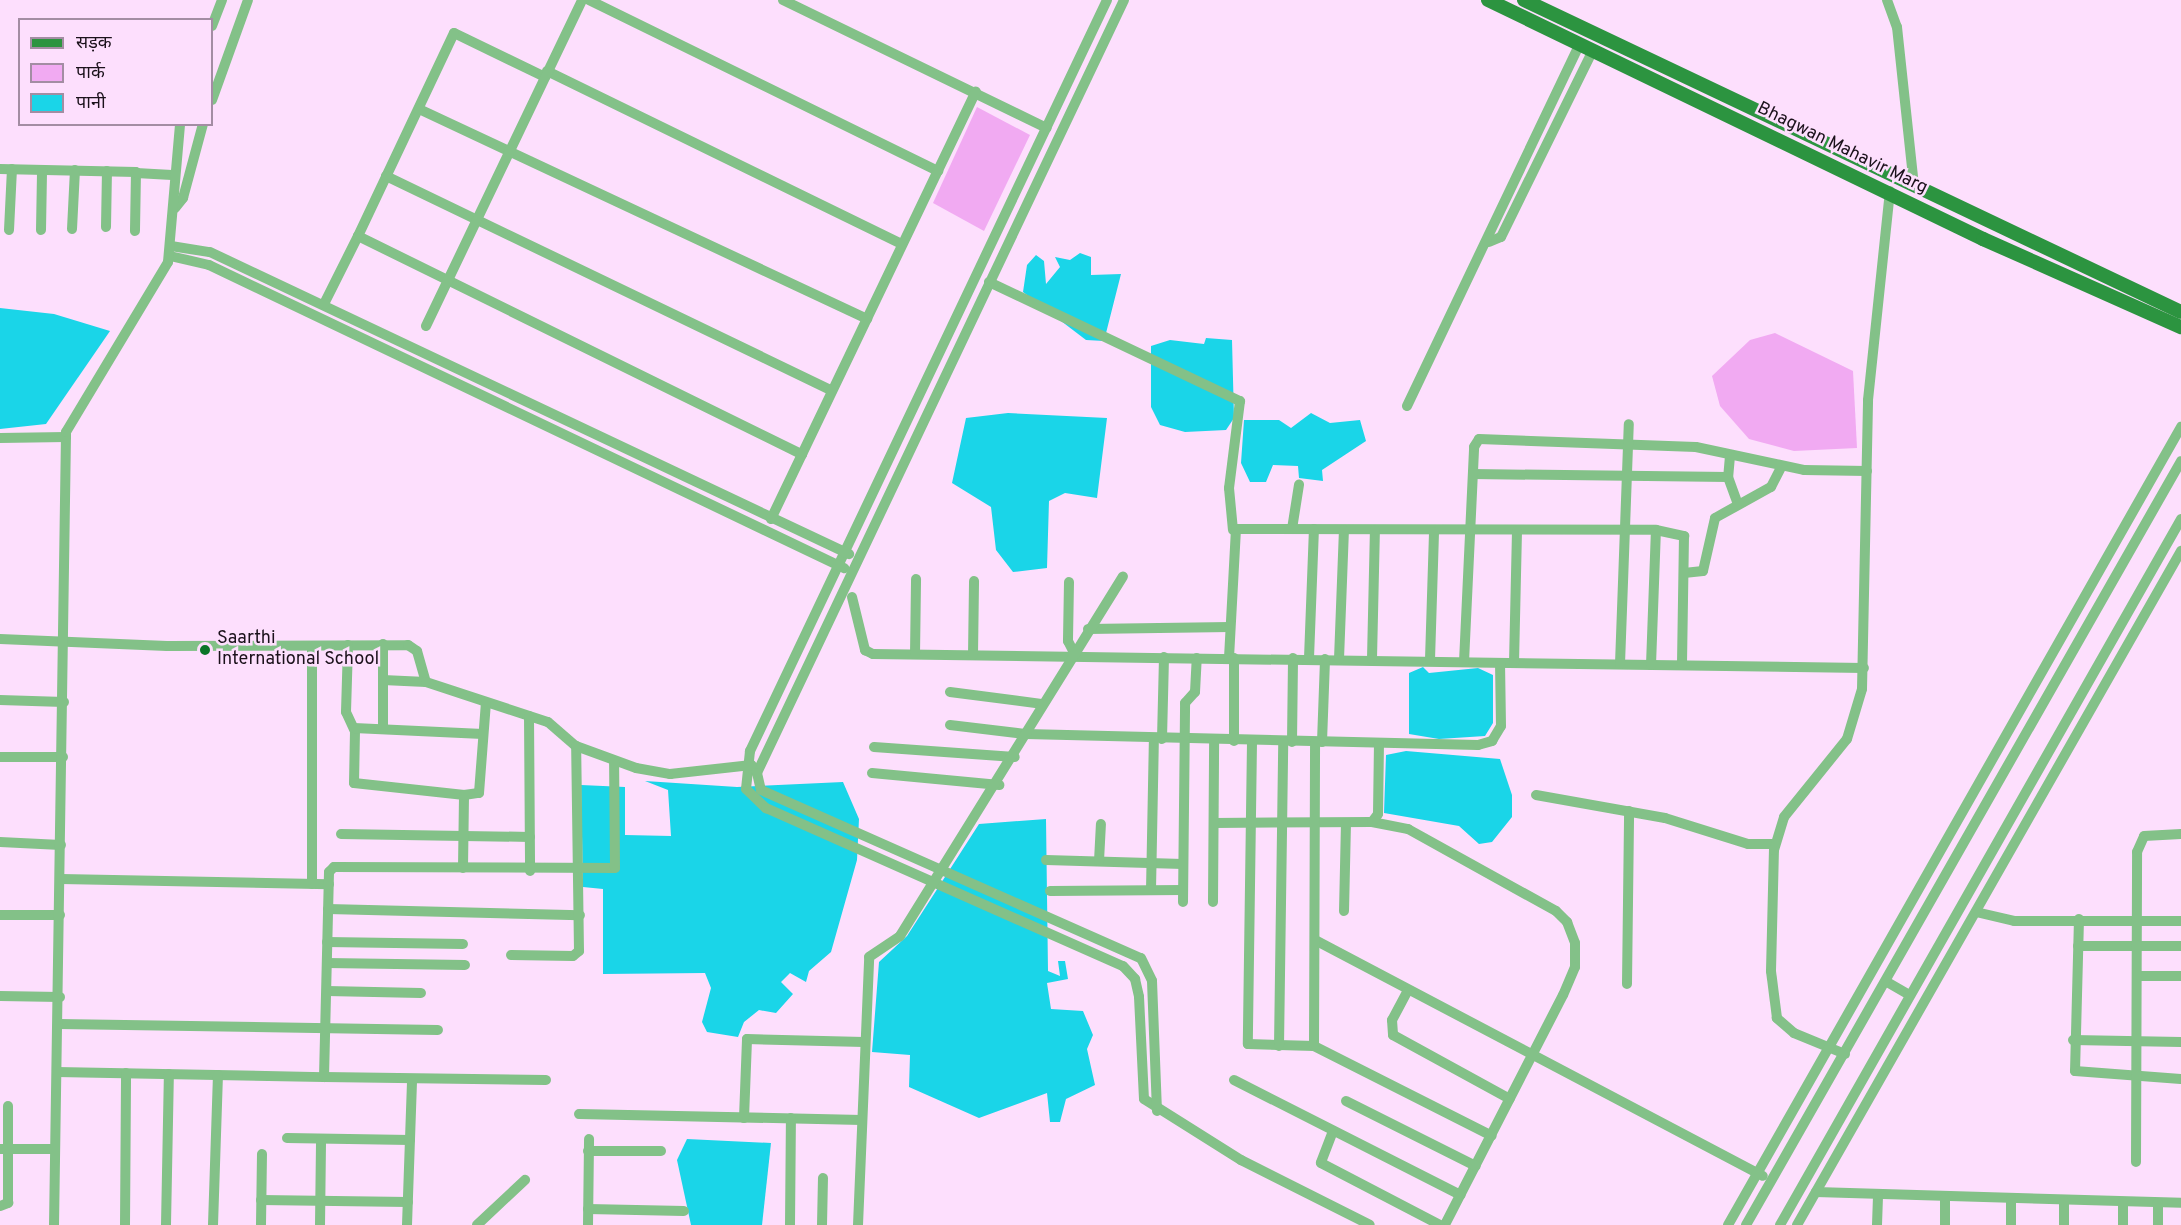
<!DOCTYPE html>
<html>
<head>
<meta charset="utf-8">
<style>
	body { margin:0 }
	#map { position:relative; width:2181px; height:1225px; overflow:hidden; background:#fddffd; font-family:Overpass,"Noto Sans Devanagari",sans-serif }
	div>[style] { position:absolute }
	[style*='--x'] { left:calc(var(--x)*1px); top:calc(var(--y)*1px); width:calc(var(--w)*1px); rotate:calc(var(--a)*1deg) }
	.green>* { inset:0; background:#f1aaf2 }
	.water>* { inset:0; background:#1ad5e8 }
	.minor>* { height:10px; margin:-5px; padding:0 5px; transform-origin:5px; border-radius:5px; background:#83c188 }
	.major>* { height:14px; margin:-7px; padding:0 7px; transform-origin:7px; border-radius:7px; background:#2c9440 }
	.dots>* { width:16px; height:16px; translate:-50% -50%; box-sizing:border-box; border:3px solid #fddffd; border-radius:50% }
	span { translate:-50% -50%; white-space:nowrap; text-align:center; line-height:1.15; -webkit-text-stroke:5px #fddffd; paint-order:stroke }
	.street-label { font-size:18px; color:#1b111b }
	.poi-label { font-size:18px; color:#1b111b }
	.left { translate:0 -50%; text-align:left }
	.legend { position:absolute; left:18px; top:18px; width:195px; height:108px; box-sizing:border-box; background:#fddffd; border:2px solid #a38da3; margin:0; padding:8px 10px; list-style:none; font-size:18px; color:#1b111b }
	.legend li { display:flex; align-items:center; gap:12px; height:30px }
	.legend b { width:30px; border:2px solid #a38da3 }
</style>
</head>
<body>
<div id="map">
	<div class="green">
		<i style="clip-path:polygon(977px 107px,1030px 135px,984px 231px,933px 203px)"></i>
		<i style="clip-path:polygon(1775px 333px,1853px 371px,1857px 448px,1794px 451px,1749px 439px,1720px 406px,1712px 376px,1750px 340px)"></i>
	</div>
	<div class="water">
		<i style="clip-path:polygon(1080px 253px,1091px 257px,1091px 275px,1121px 274px,1104px 341px,1086px 340px,1023px 292px,1027px 265px,1036px 255px,1044px 261px,1046px 284px,1060px 267px,1055px 257px,1070px 260px)"></i>
		<i style="clip-path:polygon(0 308px,54px 314px,110px 331px,46px 424px,0 429px)"></i>
		<i style="clip-path:polygon(1206px 338px,1232px 340px,1234px 418px,1226px 430px,1185px 432px,1160px 425px,1151px 407px,1151px 346px,1170px 340px,1204px 344px)"></i>
		<i style="clip-path:polygon(1008px 413px,1107px 418px,1097px 498px,1065px 493px,1049px 501px,1047px 568px,1013px 572px,996px 550px,991px 507px,952px 483px,966px 418px)"></i>
		<i style="clip-path:polygon(1311px 413px,1330px 423px,1360px 420px,1366px 441px,1322px 470px,1323px 481px,1299px 478px,1298px 466px,1273px 465px,1266px 482px,1250px 482px,1241px 463px,1244px 420px,1279px 420px,1291px 428px)"></i>
		<i style="clip-path:polygon(1423px 667px,1429px 673px,1478px 668px,1493px 675px,1493px 723px,1485px 736px,1439px 739px,1409px 734px,1409px 673px)"></i>
		<i style="clip-path:polygon(1406px 751px,1500px 759px,1512px 795px,1512px 817px,1492px 842px,1479px 844px,1459px 826px,1384px 813px,1386px 755px)"></i>
		<i style="clip-path:polygon(645px 781px,737px 787px,843px 782px,859px 819px,857px 860px,831px 952px,809px 971px,806px 982px,790px 973px,781px 982px,793px 994px,776px 1013px,759px 1010px,744px 1022px,738px 1037px,707px 1032px,702px 1022px,711px 988px,705px 973px,603px 974px,603px 889px,583px 887px,581px 785px,625px 787px,625px 835px,671px 836px,668px 790px)"></i>
		<i style="clip-path:polygon(1046px 819px,1048px 971px,1060px 976px,1058px 961px,1065px 961px,1068px 979px,1047px 983px,1051px 1009px,1083px 1011px,1093px 1035px,1087px 1049px,1095px 1085px,1066px 1099px,1060px 1122px,1050px 1122px,1047px 1093px,979px 1118px,909px 1087px,910px 1055px,872px 1052px,879px 962px,907px 936px,979px 824px)"></i>
		<i style="clip-path:polygon(687px 1139px,771px 1143px,762px 1225px,691px 1225px,677px 1160px)"></i>
	</div>
	<div class="minor">
		<i style="--x:589;--y:0;--w:389;--a:26.1"></i>
		<i style="--x:783;--y:0;--w:293;--a:25.9"></i>
		<i style="--x:1107;--y:0;--w:832;--a:115.42"></i>
		<i style="--x:750;--y:751;--w:38;--a:96"></i>
		<i style="--x:746;--y:789;--w:28;--a:44"></i>
		<i style="--x:766;--y:808;--w:390;--a:23.9"></i>
		<i style="--x:1123;--y:966;--w:18;--a:47"></i>
		<i style="--x:1135;--y:979;--w:18;--a:77"></i>
		<i style="--x:1139;--y:997;--w:102;--a:87.2"></i>
		<i style="--x:1144;--y:1099;--w:115;--a:32.2"></i>
		<i style="--x:1241;--y:1160;--w:144;--a:26.7"></i>
		<i style="--x:1124;--y:0;--w:856;--a:115.4"></i>
		<i style="--x:757;--y:773;--w:17;--a:77"></i>
		<i style="--x:761;--y:790;--w:415;--a:23.9"></i>
		<i style="--x:1141;--y:958;--w:25;--a:64"></i>
		<i style="--x:1152;--y:981;--w:130;--a:87.8"></i>
		<i style="--x:1887;--y:0;--w:29;--a:70"></i>
		<i style="--x:1897;--y:27;--w:160;--a:83.9"></i>
		<i style="--x:212;--y:26;--w:28;--a:-69"></i>
		<i style="--x:547;--y:71;--w:394;--a:26"></i>
		<i style="--x:545;--y:77;--w:101;--a:-154.2"></i>
		<i style="--x:454;--y:33;--w:225;--a:115.3"></i>
		<i style="--x:358;--y:236;--w:495;--a:26.2"></i>
		<i style="--x:212;--y:100;--w:106;--a:-70.2"></i>
		<i style="--x:419;--y:109;--w:495;--a:25.1"></i>
		<i style="--x:0;--y:169;--w:136;--a:1.3"></i>
		<i style="--x:136;--y:172;--w:59;--a:91"></i>
		<i style="--x:136;--y:173;--w:36;--a:3"></i>
		<i style="--x:386;--y:176;--w:495;--a:25.7"></i>
		<i style="--x:175;--y:208;--w:13;--a:-51"></i>
		<i style="--x:183;--y:198;--w:77;--a:-74.9"></i>
		<i style="--x:106;--y:227;--w:56;--a:-89"></i>
		<i style="--x:72;--y:229;--w:59;--a:-87.1"></i>
		<i style="--x:9;--y:230;--w:61;--a:-87.2"></i>
		<i style="--x:41;--y:230;--w:60;--a:-89"></i>
		<i style="--x:1489;--y:242;--w:13;--a:-23"></i>
		<i style="--x:1501;--y:237;--w:208;--a:-63.8"></i>
		<i style="--x:171;--y:246;--w:39;--a:9"></i>
		<i style="--x:210;--y:252;--w:707;--a:25.3"></i>
		<i style="--x:170;--y:256;--w:40;--a:13"></i>
		<i style="--x:209;--y:265;--w:704;--a:25.51"></i>
		<i style="--x:989;--y:282;--w:278;--a:25.4"></i>
		<i style="--x:1240;--y:401;--w:88;--a:97.2"></i>
		<i style="--x:1229;--y:488;--w:42;--a:84.6"></i>
		<i style="--x:324;--y:304;--w:76;--a:-63.4"></i>
		<i style="--x:426;--y:326;--w:361;--a:-64.4"></i>
		<i style="--x:1407;--y:406;--w:401;--a:-64.5"></i>
		<i style="--x:0;--y:438;--w:66;--a:-0.9"></i>
		<i style="--x:1730;--y:456;--w:21;--a:95"></i>
		<i style="--x:1728;--y:477;--w:27;--a:70"></i>
		<i style="--x:1473;--y:474;--w:255;--a:0.7"></i>
		<i style="--x:771;--y:519;--w:474;--a:-64.4"></i>
		<i style="--x:1292;--y:529;--w:45;--a:-81"></i>
		<i style="--x:1684;--y:573;--w:19;--a:-6"></i>
		<i style="--x:1703;--y:571;--w:54;--a:-77.2"></i>
		<i style="--x:1715;--y:518;--w:64;--a:-29"></i>
		<i style="--x:1771;--y:487;--w:22;--a:-63"></i>
		<i style="--x:1069;--y:582;--w:59;--a:91"></i>
		<i style="--x:1068;--y:641;--w:11;--a:63"></i>
		<i style="--x:852;--y:597;--w:55;--a:76.2"></i>
		<i style="--x:865;--y:650;--w:9;--a:27"></i>
		<i style="--x:873;--y:654;--w:991;--a:0.81"></i>
		<i style="--x:1088;--y:629;--w:142;--a:-0.8"></i>
		<i style="--x:0;--y:639;--w:167;--a:2.4"></i>
		<i style="--x:167;--y:646;--w:241;--a:-0.2"></i>
		<i style="--x:408;--y:645;--w:11;--a:34"></i>
		<i style="--x:417;--y:651;--w:32;--a:74"></i>
		<i style="--x:348;--y:645;--w:67;--a:91.7"></i>
		<i style="--x:346;--y:712;--w:21;--a:65"></i>
		<i style="--x:355;--y:731;--w:52;--a:91.1"></i>
		<i style="--x:354;--y:783;--w:111;--a:6.2"></i>
		<i style="--x:312;--y:646;--w:238;--a:90"></i>
		<i style="--x:915;--y:654;--w:75;--a:-89.2"></i>
		<i style="--x:973;--y:655;--w:74;--a:-89.2"></i>
		<i style="--x:1229;--y:658;--w:129;--a:-86.9"></i>
		<i style="--x:1236;--y:529;--w:420;--a:0.1"></i>
		<i style="--x:1656;--y:530;--w:29;--a:12"></i>
		<i style="--x:1684;--y:536;--w:129;--a:90.9"></i>
		<i style="--x:1309;--y:658;--w:129;--a:-87.8"></i>
		<i style="--x:1339;--y:659;--w:129;--a:-87.8"></i>
		<i style="--x:1372;--y:659;--w:129;--a:-88.7"></i>
		<i style="--x:1430;--y:660;--w:128;--a:-88.2"></i>
		<i style="--x:1464;--y:662;--w:215;--a:-87.3"></i>
		<i style="--x:1474;--y:447;--w:9;--a:-58"></i>
		<i style="--x:1479;--y:439;--w:217;--a:2.1"></i>
		<i style="--x:1696;--y:447;--w:110;--a:12"></i>
		<i style="--x:1804;--y:470;--w:63;--a:0.9"></i>
		<i style="--x:1514;--y:663;--w:132;--a:-88.7"></i>
		<i style="--x:1620;--y:664;--w:240;--a:-87.9"></i>
		<i style="--x:1651;--y:665;--w:135;--a:-87.9"></i>
		<i style="--x:383;--y:680;--w:43;--a:2.7"></i>
		<i style="--x:426;--y:682;--w:128;--a:18.2"></i>
		<i style="--x:548;--y:722;--w:37;--a:41"></i>
		<i style="--x:576;--y:746;--w:64;--a:20.1"></i>
		<i style="--x:636;--y:768;--w:35;--a:10"></i>
		<i style="--x:670;--y:774;--w:82;--a:-6.3"></i>
		<i style="--x:950;--y:692;--w:94;--a:7.4"></i>
		<i style="--x:0;--y:700;--w:64;--a:1.8"></i>
		<i style="--x:529;--y:716;--w:155;--a:89.6"></i>
		<i style="--x:950;--y:725;--w:77;--a:6.8"></i>
		<i style="--x:1026;--y:734;--w:452;--a:1.4"></i>
		<i style="--x:1478;--y:745;--w:15;--a:-16"></i>
		<i style="--x:1492;--y:741;--w:17;--a:-59"></i>
		<i style="--x:1501;--y:726;--w:63;--a:-90.9"></i>
		<i style="--x:354;--y:728;--w:129;--a:2.7"></i>
		<i style="--x:383;--y:728;--w:84;--a:-90"></i>
		<i style="--x:1162;--y:739;--w:82;--a:-88.6"></i>
		<i style="--x:1234;--y:741;--w:83;--a:-90"></i>
		<i style="--x:1252;--y:742;--w:302;--a:90.8"></i>
		<i style="--x:1248;--y:1044;--w:66;--a:1.7"></i>
		<i style="--x:1314;--y:1046;--w:199;--a:26.8"></i>
		<i style="--x:1292;--y:742;--w:84;--a:-89.3"></i>
		<i style="--x:1322;--y:742;--w:83;--a:-87.9"></i>
		<i style="--x:874;--y:747;--w:141;--a:4.1"></i>
		<i style="--x:0;--y:757;--w:63;--a:0"></i>
		<i style="--x:872;--y:773;--w:128;--a:5.4"></i>
		<i style="--x:1536;--y:795;--w:131;--a:10.1"></i>
		<i style="--x:1665;--y:818;--w:87;--a:17.4"></i>
		<i style="--x:1748;--y:844;--w:27;--a:0"></i>
		<i style="--x:1372;--y:822;--w:37;--a:11"></i>
		<i style="--x:1408;--y:829;--w:169;--a:29"></i>
		<i style="--x:1556;--y:911;--w:16;--a:45"></i>
		<i style="--x:1567;--y:922;--w:22;--a:69"></i>
		<i style="--x:1575;--y:943;--w:24;--a:90"></i>
		<i style="--x:1575;--y:967;--w:30;--a:113"></i>
		<i style="--x:1563;--y:995;--w:259;--a:117.2"></i>
		<i style="--x:1214;--y:823;--w:158;--a:-0.4"></i>
		<i style="--x:1372;--y:822;--w:10;--a:-53"></i>
		<i style="--x:1378;--y:814;--w:71;--a:-89.2"></i>
		<i style="--x:341;--y:834;--w:189;--a:0.9"></i>
		<i style="--x:0;--y:842;--w:61;--a:2.8"></i>
		<i style="--x:1046;--y:860;--w:137;--a:1.7"></i>
		<i style="--x:1099;--y:861;--w:37;--a:-87"></i>
		<i style="--x:463;--y:868;--w:73;--a:-89.2"></i>
		<i style="--x:464;--y:795;--w:15;--a:-8"></i>
		<i style="--x:479;--y:793;--w:90;--a:-85.6"></i>
		<i style="--x:61;--y:879;--w:268;--a:1.1"></i>
		<i style="--x:1151;--y:890;--w:151;--a:-88.9"></i>
		<i style="--x:1050;--y:891;--w:133;--a:-0.4"></i>
		<i style="--x:1183;--y:902;--w:199;--a:-89.4"></i>
		<i style="--x:1185;--y:703;--w:15;--a:-48"></i>
		<i style="--x:1195;--y:692;--w:34;--a:-87"></i>
		<i style="--x:1213;--y:902;--w:161;--a:-89.6"></i>
		<i style="--x:328;--y:909;--w:252;--a:1.4"></i>
		<i style="--x:1344;--y:911;--w:88;--a:-88.7"></i>
		<i style="--x:1976;--y:912;--w:39;--a:13"></i>
		<i style="--x:2014;--y:921;--w:167;--a:0"></i>
		<i style="--x:0;--y:915;--w:60;--a:0"></i>
		<i style="--x:2079;--y:919;--w:152;--a:91.5"></i>
		<i style="--x:2075;--y:1071;--w:106;--a:4.3"></i>
		<i style="--x:1315;--y:940;--w:506;--a:27.78"></i>
		<i style="--x:327;--y:942;--w:136;--a:0.8"></i>
		<i style="--x:2078;--y:946;--w:103;--a:0"></i>
		<i style="--x:511;--y:955;--w:62;--a:0.9"></i>
		<i style="--x:573;--y:956;--w:8;--a:-40"></i>
		<i style="--x:579;--y:951;--w:205;--a:-90.8"></i>
		<i style="--x:327;--y:963;--w:138;--a:0.8"></i>
		<i style="--x:2140;--y:976;--w:41;--a:0"></i>
		<i style="--x:1887;--y:982;--w:24;--a:30"></i>
		<i style="--x:1627;--y:984;--w:173;--a:-89.3"></i>
		<i style="--x:327;--y:991;--w:94;--a:1.2"></i>
		<i style="--x:1407;--y:992;--w:32;--a:118"></i>
		<i style="--x:1392;--y:1020;--w:15;--a:86"></i>
		<i style="--x:1393;--y:1035;--w:133;--a:28.7"></i>
		<i style="--x:0;--y:996;--w:60;--a:1"></i>
		<i style="--x:59;--y:1024;--w:379;--a:0.9"></i>
		<i style="--x:2073;--y:1040;--w:108;--a:1.1"></i>
		<i style="--x:1279;--y:1046;--w:304;--a:-89.2"></i>
		<i style="--x:1314;--y:1046;--w:304;--a:-89.8"></i>
		<i style="--x:1845;--y:1054;--w:55;--a:-157.6"></i>
		<i style="--x:1794;--y:1033;--w:23;--a:-139"></i>
		<i style="--x:1777;--y:1018;--w:47;--a:-97.3"></i>
		<i style="--x:1771;--y:971;--w:121;--a:-88.6"></i>
		<i style="--x:1774;--y:850;--w:34;--a:-73"></i>
		<i style="--x:1784;--y:817;--w:100;--a:-51.1"></i>
		<i style="--x:1847;--y:739;--w:52;--a:-73.3"></i>
		<i style="--x:1862;--y:689;--w:289;--a:-88.8"></i>
		<i style="--x:1868;--y:400;--w:210;--a:-84"></i>
		<i style="--x:57;--y:1072;--w:267;--a:1.1"></i>
		<i style="--x:546;--y:1080;--w:222;--a:-179.2"></i>
		<i style="--x:324;--y:1077;--w:205;--a:-88.6"></i>
		<i style="--x:329;--y:872;--w:7;--a:-45"></i>
		<i style="--x:334;--y:867;--w:281;--a:0.2"></i>
		<i style="--x:615;--y:868;--w:106;--a:-90.5"></i>
		<i style="--x:1234;--y:1080;--w:254;--a:26.9"></i>
		<i style="--x:1346;--y:1101;--w:145;--a:26.6"></i>
		<i style="--x:579;--y:1114;--w:283;--a:1.2"></i>
		<i style="--x:744;--y:1118;--w:79;--a:-87.8"></i>
		<i style="--x:747;--y:1039;--w:117;--a:1.5"></i>
		<i style="--x:1333;--y:1131;--w:34;--a:111"></i>
		<i style="--x:1321;--y:1163;--w:134;--a:27.5"></i>
		<i style="--x:287;--y:1138;--w:123;--a:0.9"></i>
		<i style="--x:0;--y:1149;--w:55;--a:0"></i>
		<i style="--x:588;--y:1151;--w:73;--a:0"></i>
		<i style="--x:2136;--y:1162;--w:310;--a:-89.8"></i>
		<i style="--x:2137;--y:852;--w:17;--a:-66"></i>
		<i style="--x:2144;--y:836;--w:37;--a:-3"></i>
		<i style="--x:1816;--y:1192;--w:365;--a:1.7"></i>
		<i style="--x:261;--y:1200;--w:147;--a:0.8"></i>
		<i style="--x:0;--y:1206;--w:9;--a:-21"></i>
		<i style="--x:8;--y:1203;--w:97;--a:-90"></i>
		<i style="--x:588;--y:1209;--w:96;--a:1.2"></i>
		<i style="--x:54;--y:1225;--w:793;--a:-89.13"></i>
		<i style="--x:66;--y:432;--w:198;--a:-59"></i>
		<i style="--x:168;--y:262;--w:139;--a:-85"></i>
		<i style="--x:125;--y:1225;--w:152;--a:-89.6"></i>
		<i style="--x:166;--y:1225;--w:151;--a:-88.9"></i>
		<i style="--x:213;--y:1225;--w:150;--a:-88.1"></i>
		<i style="--x:261;--y:1225;--w:71;--a:-89.2"></i>
		<i style="--x:320;--y:1225;--w:86;--a:-89.3"></i>
		<i style="--x:407;--y:1225;--w:145;--a:-88"></i>
		<i style="--x:477;--y:1225;--w:66;--a:-43.2"></i>
		<i style="--x:588;--y:1225;--w:86;--a:-89.3"></i>
		<i style="--x:790;--y:1225;--w:107;--a:-89.5"></i>
		<i style="--x:822;--y:1225;--w:47;--a:-88.8"></i>
		<i style="--x:858;--y:1225;--w:268;--a:-87.6"></i>
		<i style="--x:869;--y:957;--w:37;--a:-34"></i>
		<i style="--x:900;--y:936;--w:423;--a:-58.2"></i>
		<i style="--x:1728;--y:1225;--w:918;--a:-60.42"></i>
		<i style="--x:1746;--y:1225;--w:879;--a:-60.34"></i>
		<i style="--x:1780;--y:1225;--w:812;--a:-60.4"></i>
		<i style="--x:1797;--y:1225;--w:776;--a:-60.33"></i>
		<i style="--x:1877;--y:1225;--w:29;--a:-88"></i>
		<i style="--x:1945;--y:1225;--w:27;--a:-90"></i>
		<i style="--x:2011;--y:1225;--w:26;--a:-90"></i>
		<i style="--x:2064;--y:1225;--w:24;--a:-90"></i>
		<i style="--x:2123;--y:1225;--w:23;--a:-90"></i>
		<i style="--x:2158;--y:1225;--w:22;--a:-90"></i>
	</div>
	<div class="major">
		<i style="--x:1488;--y:0;--w:550;--a:25.77"></i>
		<i style="--x:1983;--y:239;--w:217;--a:24"></i>
		<i style="--x:1524;--y:0;--w:727;--a:25.4"></i>
	</div>
	<div class="dots">
		<i style="left:205px;top:650px;background:#0a7528"></i>
	</div>
	<div class="street-label">
		<span style="left:1842px;top:149px;rotate:26deg">Bhagwan Mahavir Marg</span>
	</div>
	<div class="poi-label">
		<span class="left" style="left:217px;top:650px">Saarthi<br>International School</span>
	</div>
	<ul class="legend">
	<li><b style="height:8px;background:#2c9440"></b>सड़क</li>
	<li><b style="height:16px;background:#f1aaf2"></b>पार्क</li>
	<li><b style="height:16px;background:#1ad5e8"></b>पानी</li>
	</ul>
</div>
</body>
</html>
